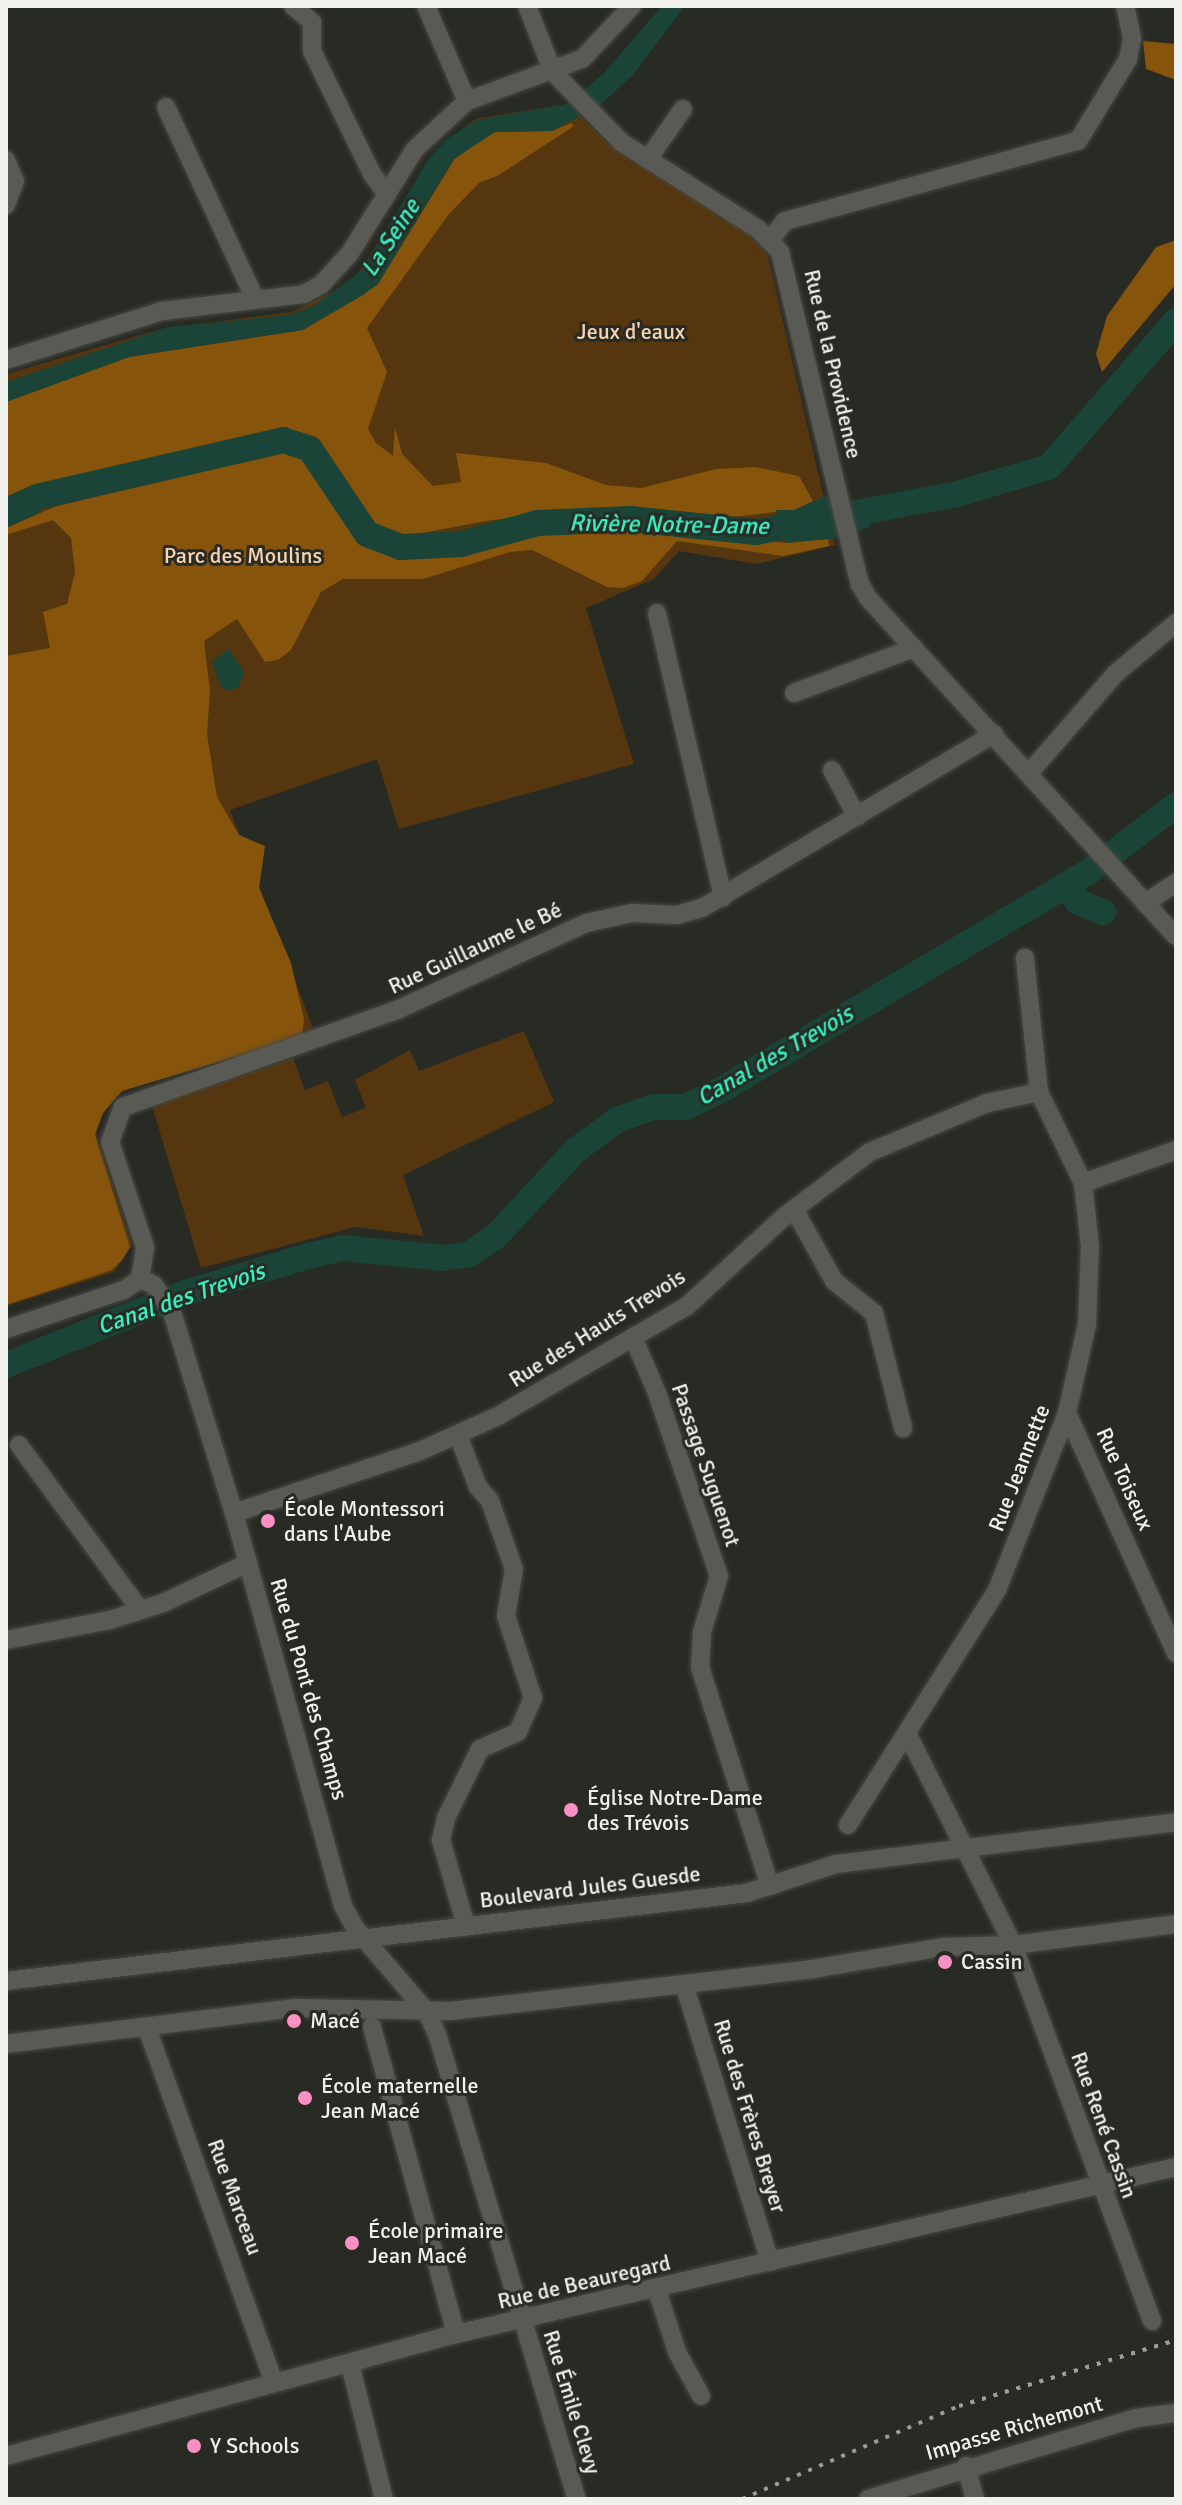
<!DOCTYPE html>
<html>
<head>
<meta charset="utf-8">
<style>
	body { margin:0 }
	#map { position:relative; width:1182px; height:2505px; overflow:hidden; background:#282a24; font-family:Signika,sans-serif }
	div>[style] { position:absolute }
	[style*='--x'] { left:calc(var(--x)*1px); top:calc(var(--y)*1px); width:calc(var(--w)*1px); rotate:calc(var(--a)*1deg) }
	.green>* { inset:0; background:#55360e }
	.forest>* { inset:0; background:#87540c }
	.water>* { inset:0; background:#1a4437 }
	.river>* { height:26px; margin:-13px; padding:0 13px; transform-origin:13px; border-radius:13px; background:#1a4437 }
	.roads { filter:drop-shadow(0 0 2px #474843) drop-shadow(0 0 2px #474843) }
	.minor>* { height:18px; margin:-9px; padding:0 9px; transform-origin:9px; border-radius:9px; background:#585a53 }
	.rail>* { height:4px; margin-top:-2px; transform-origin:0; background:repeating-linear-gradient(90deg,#9c9e99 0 4px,transparent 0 12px) }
	.dots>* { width:22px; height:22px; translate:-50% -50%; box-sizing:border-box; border:4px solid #282a24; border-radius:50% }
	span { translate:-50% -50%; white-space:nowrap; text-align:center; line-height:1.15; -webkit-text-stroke:6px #282a24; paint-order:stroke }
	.park-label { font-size:22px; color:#f9d5af }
	.street-label { font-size:22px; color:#f0f1ed }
	.poi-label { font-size:22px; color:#f0f1ed }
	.left { translate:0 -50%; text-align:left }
	.water-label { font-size:24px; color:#34f2c3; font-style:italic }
	.frame { position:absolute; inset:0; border:8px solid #f0f1ed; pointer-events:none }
</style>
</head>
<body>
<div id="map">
	<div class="green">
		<i style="clip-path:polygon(568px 104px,610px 145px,748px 233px,767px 253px,835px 545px,757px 564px,679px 551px,654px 579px,586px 608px,634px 764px,399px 829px,377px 759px,230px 810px,315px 1033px,115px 1090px,95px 1129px,132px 1245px,114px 1272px,6px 1306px,6px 374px,161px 329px,291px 312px,353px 282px,436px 151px,475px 119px)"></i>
		<i style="clip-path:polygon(524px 1031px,554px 1102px,403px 1175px,424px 1236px,355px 1227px,201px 1268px,152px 1106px,293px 1058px,305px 1090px,328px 1081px,342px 1117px,366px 1108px,355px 1080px,410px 1050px,419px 1071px)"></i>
	</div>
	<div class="forest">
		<i style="clip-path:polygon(1143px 41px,1176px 44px,1176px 80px,1146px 69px)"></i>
		<i style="clip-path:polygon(571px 123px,574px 126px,499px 175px,479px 183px,449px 214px,367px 328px,387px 372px,368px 429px,376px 443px,393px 456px,395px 427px,402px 454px,433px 486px,461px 482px,456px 453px,546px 463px,606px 485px,641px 488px,716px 469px,756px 467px,799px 476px,813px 501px,794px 510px,732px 517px,577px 512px,492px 520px,395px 538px,365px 522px,333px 468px,292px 434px,253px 438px,31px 492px,6px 503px,6px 402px,129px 357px,303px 330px,378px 284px,454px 160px,476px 142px,495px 132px,552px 131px)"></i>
		<i style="clip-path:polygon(1176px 240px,1176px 284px,1102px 372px,1096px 354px,1107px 316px,1156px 247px)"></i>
		<i style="clip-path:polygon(287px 447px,310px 455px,328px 475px,360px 530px,382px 549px,411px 557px,526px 532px,606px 524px,786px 543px,828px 539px,829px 546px,783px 556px,677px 541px,642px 581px,623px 588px,607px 587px,532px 550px,510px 552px,423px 579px,343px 579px,321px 592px,291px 650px,278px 660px,265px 662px,237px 619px,204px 641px,210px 691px,207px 734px,217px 797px,239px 835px,265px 846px,259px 888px,291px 963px,304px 1019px,302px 1037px,122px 1091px,103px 1113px,95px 1135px,130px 1247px,123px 1259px,112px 1270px,6px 1305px,6px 656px,50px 648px,43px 612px,67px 604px,75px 572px,71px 538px,53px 520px,6px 535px,6px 528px,54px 507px)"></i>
	</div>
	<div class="water">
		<i style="clip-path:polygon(662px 6px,685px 6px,633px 75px,600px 105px,552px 131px,495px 132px,454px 159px,378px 284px,363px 295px,303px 330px,129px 357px,6px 402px,6px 382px,168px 327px,288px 315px,314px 306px,362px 270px,430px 157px,447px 139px,477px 120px,568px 104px,604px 73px)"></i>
		<i style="clip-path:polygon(31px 492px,41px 512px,6px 528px,6px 503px)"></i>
		<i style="clip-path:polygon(827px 495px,832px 506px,864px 501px,870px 527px,838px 538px,786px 543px,776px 510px,794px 510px)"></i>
		<i style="clip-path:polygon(229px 649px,244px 672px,239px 687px,228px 691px,220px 686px,212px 661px)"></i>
	</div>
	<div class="river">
		<i style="--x:6;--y:511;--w:34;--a:-24"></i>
		<i style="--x:37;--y:497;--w:253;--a:-13"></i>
		<i style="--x:283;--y:440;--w:28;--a:18"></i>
		<i style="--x:310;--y:449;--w:102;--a:56.2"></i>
		<i style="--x:367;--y:534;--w:36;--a:21"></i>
		<i style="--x:401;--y:547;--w:60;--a:-2.9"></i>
		<i style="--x:461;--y:544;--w:80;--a:-15.3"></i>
		<i style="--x:538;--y:523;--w:92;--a:-2.5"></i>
		<i style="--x:630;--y:519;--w:127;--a:5.9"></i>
		<i style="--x:756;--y:532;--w:205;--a:-10.7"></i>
		<i style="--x:957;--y:494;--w:96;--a:-16.4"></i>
		<i style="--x:1049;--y:467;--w:194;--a:-49"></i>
		<i style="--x:1066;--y:886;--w:20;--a:53"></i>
		<i style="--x:1078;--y:902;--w:27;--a:22"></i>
		<i style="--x:6;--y:1365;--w:193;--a:-21.9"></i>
		<i style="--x:185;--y:1293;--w:128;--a:-16.7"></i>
		<i style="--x:308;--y:1256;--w:35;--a:-13"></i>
		<i style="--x:342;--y:1248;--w:102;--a:5.6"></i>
		<i style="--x:444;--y:1258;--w:26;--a:-9"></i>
		<i style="--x:470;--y:1254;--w:33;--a:-35"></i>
		<i style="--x:497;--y:1235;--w:116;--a:-47.1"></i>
		<i style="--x:576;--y:1150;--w:51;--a:-36.2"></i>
		<i style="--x:617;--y:1120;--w:37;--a:-20"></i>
		<i style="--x:652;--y:1107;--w:34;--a:0"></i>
		<i style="--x:686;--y:1107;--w:39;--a:-26"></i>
		<i style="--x:721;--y:1090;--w:425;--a:-30.7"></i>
		<i style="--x:1087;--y:873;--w:112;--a:-37.4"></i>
	</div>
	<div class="roads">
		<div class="minor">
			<i style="--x:293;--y:6;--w:25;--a:40"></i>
			<i style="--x:312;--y:22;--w:29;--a:90"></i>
			<i style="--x:312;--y:51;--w:137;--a:64"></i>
			<i style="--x:372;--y:174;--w:25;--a:53"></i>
			<i style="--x:426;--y:6;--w:103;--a:66.7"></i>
			<i style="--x:527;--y:6;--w:71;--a:68.5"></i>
			<i style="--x:553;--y:72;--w:98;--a:45.8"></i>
			<i style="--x:621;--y:142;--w:162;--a:32.4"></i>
			<i style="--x:758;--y:229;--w:32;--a:46"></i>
			<i style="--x:780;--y:252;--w:342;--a:76.5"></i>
			<i style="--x:860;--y:584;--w:16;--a:60"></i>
			<i style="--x:868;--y:598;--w:457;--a:47.7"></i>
			<i style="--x:166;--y:107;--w:212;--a:65.1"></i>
			<i style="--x:648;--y:159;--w:61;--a:-55"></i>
			<i style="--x:6;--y:160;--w:23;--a:67"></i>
			<i style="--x:15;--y:181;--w:26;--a:111"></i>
			<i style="--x:771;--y:239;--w:23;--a:-52"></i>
			<i style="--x:785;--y:221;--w:304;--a:-15.3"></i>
			<i style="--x:1078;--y:141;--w:96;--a:-58.6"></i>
			<i style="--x:1128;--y:59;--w:21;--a:-79"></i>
			<i style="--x:1132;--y:38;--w:33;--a:-102"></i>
			<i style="--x:6;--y:360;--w:164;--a:-17.4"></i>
			<i style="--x:162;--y:311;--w:143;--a:-6.8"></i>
			<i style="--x:304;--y:294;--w:19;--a:-28"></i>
			<i style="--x:321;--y:285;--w:43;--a:-47.8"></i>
			<i style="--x:350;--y:253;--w:123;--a:-58"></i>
			<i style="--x:415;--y:149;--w:71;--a:-42.7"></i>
			<i style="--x:467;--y:101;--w:122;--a:-20.1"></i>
			<i style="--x:582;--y:59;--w:73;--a:-46.7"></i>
			<i style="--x:657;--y:613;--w:292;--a:76.9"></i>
			<i style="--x:794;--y:693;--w:128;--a:-20.6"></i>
			<i style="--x:832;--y:770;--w:53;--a:62"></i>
			<i style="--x:1030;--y:772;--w:131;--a:-49"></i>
			<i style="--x:1116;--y:673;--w:78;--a:-39.8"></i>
			<i style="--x:1145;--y:903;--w:37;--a:-33"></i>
			<i style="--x:1083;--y:1183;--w:99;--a:-19.5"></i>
			<i style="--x:794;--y:1209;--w:82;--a:60.9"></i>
			<i style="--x:834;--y:1281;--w:51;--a:38.7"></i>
			<i style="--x:874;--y:1313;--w:119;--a:75.8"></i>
			<i style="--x:140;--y:1279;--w:15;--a:23"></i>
			<i style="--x:154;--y:1285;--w:32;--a:56"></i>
			<i style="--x:172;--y:1312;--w:210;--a:72.9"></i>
			<i style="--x:234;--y:1513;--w:408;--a:74.5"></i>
			<i style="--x:343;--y:1906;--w:25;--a:61"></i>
			<i style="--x:355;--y:1928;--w:111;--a:49.4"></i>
			<i style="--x:427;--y:2012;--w:27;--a:66"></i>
			<i style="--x:438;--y:2037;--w:482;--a:73.3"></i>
			<i style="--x:140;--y:1279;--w:32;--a:-81"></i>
			<i style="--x:145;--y:1247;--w:111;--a:-108.4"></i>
			<i style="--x:110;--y:1142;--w:37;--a:-70"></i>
			<i style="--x:123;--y:1107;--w:291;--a:-19.5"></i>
			<i style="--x:397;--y:1010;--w:208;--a:-24.7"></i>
			<i style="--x:586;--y:923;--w:47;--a:-12.3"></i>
			<i style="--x:632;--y:913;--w:45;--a:2.5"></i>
			<i style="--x:677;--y:915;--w:26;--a:-16"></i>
			<i style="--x:702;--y:908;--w:340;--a:-30.8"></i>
			<i style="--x:6;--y:1329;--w:124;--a:-18.3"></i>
			<i style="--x:124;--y:1290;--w:19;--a:-35"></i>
			<i style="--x:633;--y:1337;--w:61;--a:66.8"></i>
			<i style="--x:657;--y:1393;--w:193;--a:71.3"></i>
			<i style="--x:719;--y:1576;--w:59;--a:106.9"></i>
			<i style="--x:702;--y:1632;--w:35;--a:93"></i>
			<i style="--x:700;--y:1667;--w:230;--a:72.3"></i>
			<i style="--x:1067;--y:1413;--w:264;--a:65.6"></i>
			<i style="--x:458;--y:1435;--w:56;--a:69"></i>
			<i style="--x:478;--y:1487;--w:18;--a:49"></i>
			<i style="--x:490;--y:1501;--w:72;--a:70.6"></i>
			<i style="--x:514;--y:1569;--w:48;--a:99.7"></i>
			<i style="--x:506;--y:1616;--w:86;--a:71.8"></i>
			<i style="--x:533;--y:1698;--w:37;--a:114"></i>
			<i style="--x:518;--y:1732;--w:42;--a:155.9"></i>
			<i style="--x:480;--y:1749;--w:77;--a:116.2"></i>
			<i style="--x:446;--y:1818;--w:23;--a:103"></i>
			<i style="--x:441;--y:1840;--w:90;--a:73.8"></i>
			<i style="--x:19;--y:1445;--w:205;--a:53.7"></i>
			<i style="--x:234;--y:1513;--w:196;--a:-18.4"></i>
			<i style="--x:420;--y:1451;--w:85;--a:-24.2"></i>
			<i style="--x:498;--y:1416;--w:219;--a:-30.2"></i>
			<i style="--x:687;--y:1306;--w:133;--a:-42.6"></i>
			<i style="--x:785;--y:1216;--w:106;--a:-37"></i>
			<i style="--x:870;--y:1152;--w:127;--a:-22.7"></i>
			<i style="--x:987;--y:1103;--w:53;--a:-11.9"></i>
			<i style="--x:6;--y:1640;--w:106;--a:-10.9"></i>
			<i style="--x:110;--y:1620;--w:56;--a:-17.8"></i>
			<i style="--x:163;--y:1603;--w:94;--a:-25.2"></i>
			<i style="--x:909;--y:1737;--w:233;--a:63.4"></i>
			<i style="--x:1013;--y:1945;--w:401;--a:69.7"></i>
			<i style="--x:848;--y:1825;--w:278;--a:-57.6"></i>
			<i style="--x:997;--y:1590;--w:190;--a:-68.4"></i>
			<i style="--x:1067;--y:1413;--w:91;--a:-77.3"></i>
			<i style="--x:1087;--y:1324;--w:77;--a:-87.8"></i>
			<i style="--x:1090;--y:1247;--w:64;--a:-96.2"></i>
			<i style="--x:1083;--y:1183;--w:101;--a:-115.8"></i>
			<i style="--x:1039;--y:1092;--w:135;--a:-96"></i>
			<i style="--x:6;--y:1981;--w:746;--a:-6.77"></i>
			<i style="--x:747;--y:1893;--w:94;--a:-18"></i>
			<i style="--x:836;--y:1864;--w:343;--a:-7"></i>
			<i style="--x:684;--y:1984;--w:291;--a:72.8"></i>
			<i style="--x:372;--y:2027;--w:318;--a:74.7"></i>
			<i style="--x:147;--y:2028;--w:377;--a:70.3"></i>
			<i style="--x:6;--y:2044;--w:293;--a:-7.1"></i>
			<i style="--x:297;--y:2008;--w:154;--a:1.1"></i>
			<i style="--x:451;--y:2011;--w:363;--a:-6.6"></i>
			<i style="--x:812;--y:1969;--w:134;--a:-9.5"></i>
			<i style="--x:944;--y:1947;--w:69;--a:-1.7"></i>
			<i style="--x:1013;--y:1945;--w:164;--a:-7.3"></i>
			<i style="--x:657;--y:2290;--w:65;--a:72.1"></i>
			<i style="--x:677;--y:2352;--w:50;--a:61.4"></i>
			<i style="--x:350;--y:2364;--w:139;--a:75.9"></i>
			<i style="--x:6;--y:2456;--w:466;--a:-15.2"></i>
			<i style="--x:456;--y:2334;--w:739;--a:-13.06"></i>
			<i style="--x:966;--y:2466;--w:34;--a:75"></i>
			<i style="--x:868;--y:2499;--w:280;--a:-16.8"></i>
			<i style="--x:1136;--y:2418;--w:40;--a:-7.1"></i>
		</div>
	</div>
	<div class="rail">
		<i style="--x:742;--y:2499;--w:236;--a:-23.2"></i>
		<i style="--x:959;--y:2406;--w:227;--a:-16.9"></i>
	</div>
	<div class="dots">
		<i style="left:268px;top:1521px;background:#fc8fc3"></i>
		<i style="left:571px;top:1810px;background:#fc8fc3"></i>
		<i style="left:945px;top:1962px;background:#fc8fc3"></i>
		<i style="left:294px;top:2021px;background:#fc8fc3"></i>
		<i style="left:305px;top:2098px;background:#fc8fc3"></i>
		<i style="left:352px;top:2243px;background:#fc8fc3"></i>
		<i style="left:194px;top:2446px;background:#fc8fc3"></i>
	</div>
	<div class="park-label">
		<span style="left:631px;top:332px">Jeux d'eaux</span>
		<span style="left:243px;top:556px">Parc des Moulins</span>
	</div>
	<div class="street-label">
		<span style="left:833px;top:364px;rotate:77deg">Rue de la Providence</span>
		<span style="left:475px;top:948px;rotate:-25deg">Rue Guillaume le Bé</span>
		<span style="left:597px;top:1328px;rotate:-32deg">Rue des Hauts Trevois</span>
		<span style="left:706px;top:1465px;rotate:71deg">Passage Suguenot</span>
		<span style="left:1019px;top:1468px;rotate:-69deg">Rue Jeannette</span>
		<span style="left:1125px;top:1479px;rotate:66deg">Rue Toiseux</span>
		<span style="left:309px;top:1689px;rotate:74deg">Rue du Pont des Champs</span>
		<span style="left:590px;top:1887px;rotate:-7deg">Boulevard Jules Guesde</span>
		<span style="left:750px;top:2116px;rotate:73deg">Rue des Frères Breyer</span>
		<span style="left:1104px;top:2125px;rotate:70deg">Rue René Cassin</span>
		<span style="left:235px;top:2197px;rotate:70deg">Rue Marceau</span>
		<span style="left:584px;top:2282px;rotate:-13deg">Rue de Beauregard</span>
		<span style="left:572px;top:2402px;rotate:73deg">Rue Émile Clevy</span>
		<span style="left:1014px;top:2428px;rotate:-16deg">Impasse Richemont</span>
	</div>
	<div class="poi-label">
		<span class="left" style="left:284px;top:1521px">École Montessori<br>dans l'Aube</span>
		<span class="left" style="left:587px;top:1810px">Église Notre-Dame<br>des Trévois</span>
		<span class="left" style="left:961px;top:1962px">Cassin</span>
		<span class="left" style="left:310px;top:2021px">Macé</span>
		<span class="left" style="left:321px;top:2098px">École maternelle<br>Jean Macé</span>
		<span class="left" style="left:368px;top:2243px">École primaire<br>Jean Macé</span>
		<span class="left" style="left:210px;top:2446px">Y Schools</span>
	</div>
	<div class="water-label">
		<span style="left:391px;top:238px;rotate:-57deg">La Seine</span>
		<span style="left:669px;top:525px;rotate:1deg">Rivière Notre-Dame</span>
		<span style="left:775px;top:1056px;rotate:-30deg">Canal des Trevois</span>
		<span style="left:181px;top:1299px;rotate:-19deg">Canal des Trevois</span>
	</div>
	<div class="frame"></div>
</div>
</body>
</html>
